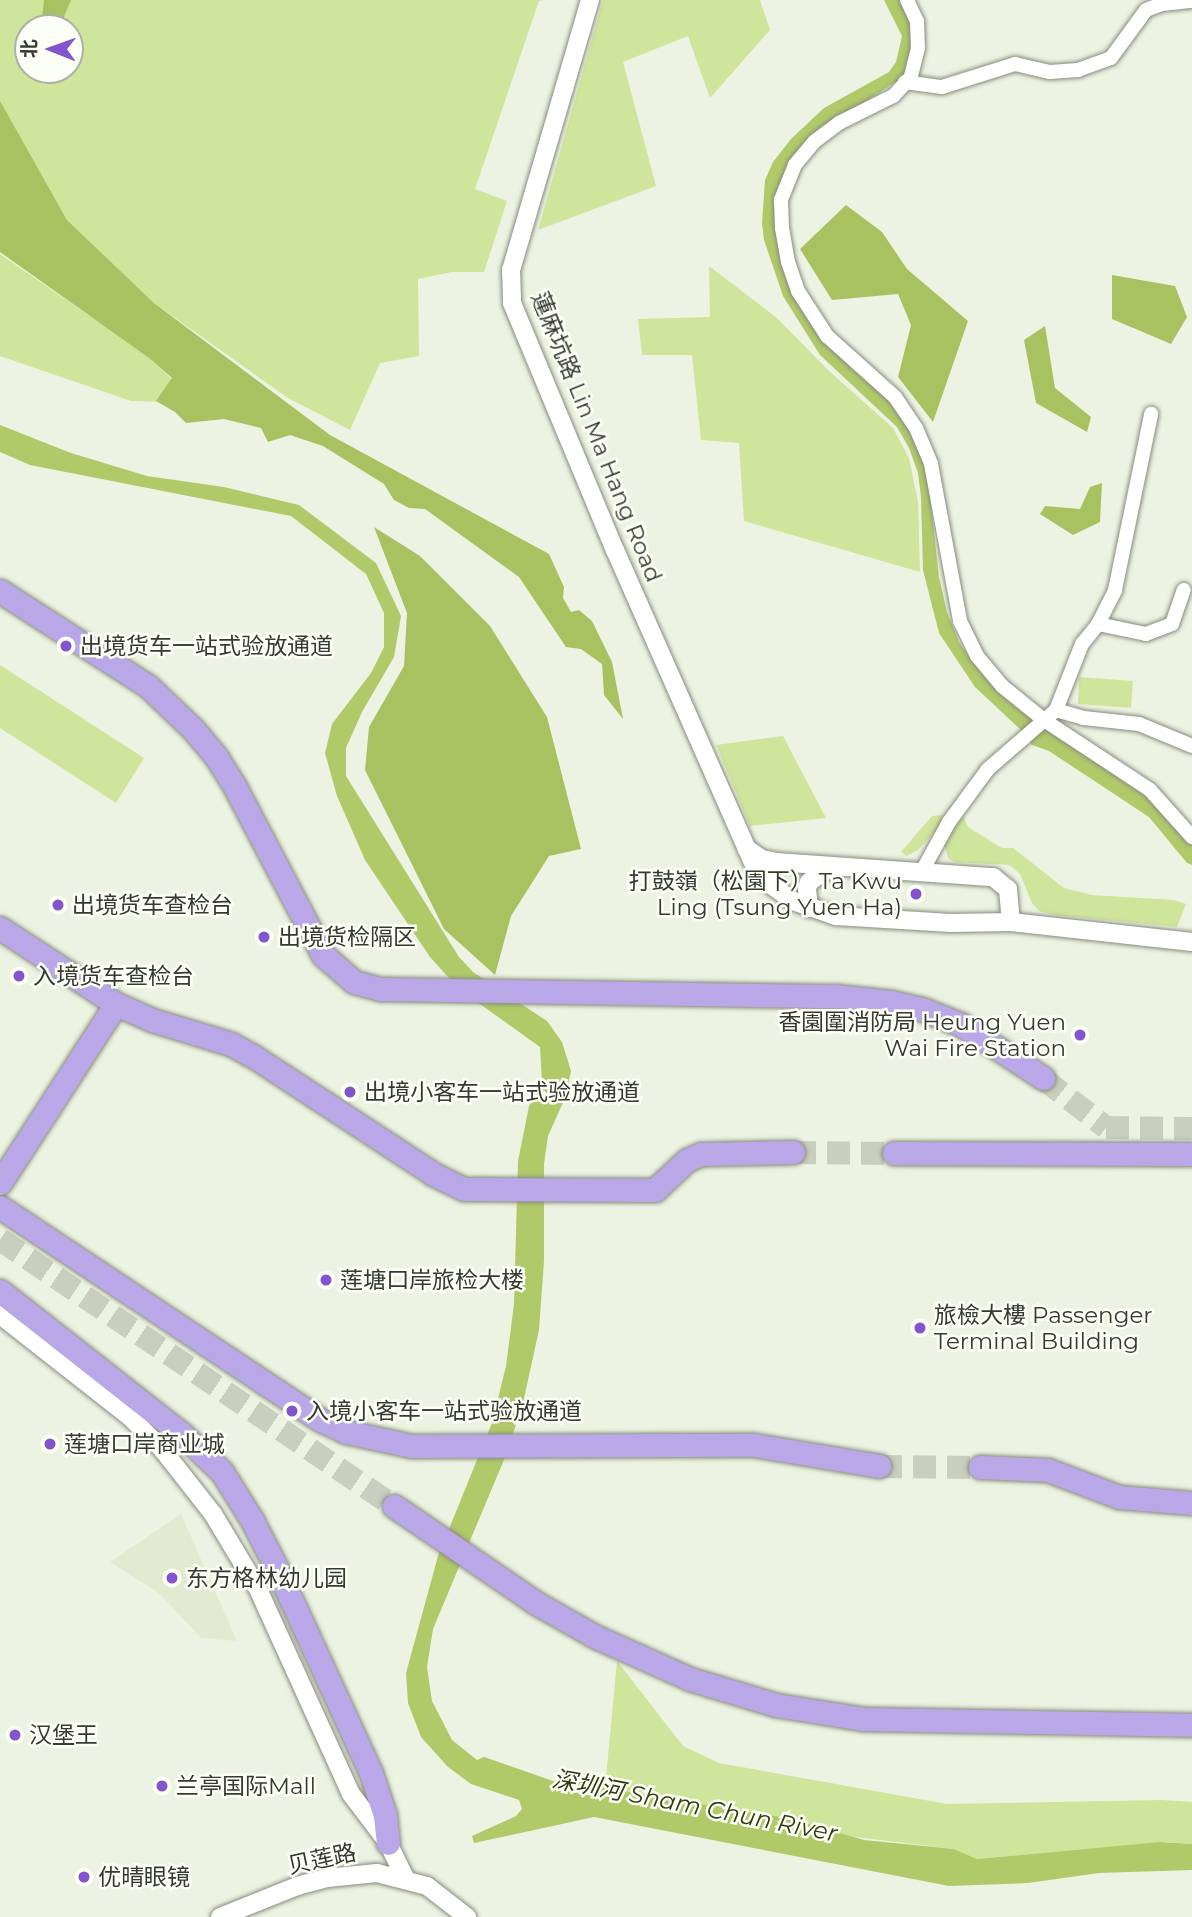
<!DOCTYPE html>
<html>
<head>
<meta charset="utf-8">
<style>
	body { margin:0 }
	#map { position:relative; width:1192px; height:1917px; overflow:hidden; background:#edf3e2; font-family:Montserrat,"Noto Sans SC",sans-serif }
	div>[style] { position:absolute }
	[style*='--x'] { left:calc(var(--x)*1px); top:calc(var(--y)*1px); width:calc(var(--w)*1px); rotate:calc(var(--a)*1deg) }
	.built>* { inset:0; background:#e2ead1 }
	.green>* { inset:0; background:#cfe59c }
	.forest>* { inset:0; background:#a8c262 }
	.water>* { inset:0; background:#b0ca6a }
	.trunk-tunnel>* { height:23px; margin-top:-11.5px; transform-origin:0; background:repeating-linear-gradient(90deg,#c9cebf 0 23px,transparent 0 34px) }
	.roads { filter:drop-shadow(0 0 2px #878c7d) drop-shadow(0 0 2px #878c7d) }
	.minor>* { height:14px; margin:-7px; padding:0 7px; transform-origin:7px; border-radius:7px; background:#fff }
	.tertiary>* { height:18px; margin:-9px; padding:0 9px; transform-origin:9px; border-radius:9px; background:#fff }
	.trunk>* { height:23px; margin:-11.5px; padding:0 11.5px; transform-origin:11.5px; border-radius:11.5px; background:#baa7e7 }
	.dots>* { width:19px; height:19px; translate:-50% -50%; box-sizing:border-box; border:4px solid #fcfff5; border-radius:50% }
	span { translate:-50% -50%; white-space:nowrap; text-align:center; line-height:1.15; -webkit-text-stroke:5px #fcfff5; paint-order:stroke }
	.street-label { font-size:23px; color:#373932 }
	.poi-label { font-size:23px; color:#373932 }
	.left { translate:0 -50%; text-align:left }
	.right { translate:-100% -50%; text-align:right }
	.water-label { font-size:24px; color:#333d15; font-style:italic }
	.north { position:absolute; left:14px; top:14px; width:70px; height:70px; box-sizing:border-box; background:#fcfff5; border:2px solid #adb0a7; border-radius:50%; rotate:271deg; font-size:19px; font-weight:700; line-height:28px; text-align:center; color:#373932 }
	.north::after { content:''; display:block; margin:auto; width:24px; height:32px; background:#8255ce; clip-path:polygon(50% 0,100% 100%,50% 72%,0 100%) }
</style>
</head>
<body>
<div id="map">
	<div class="built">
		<i style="clip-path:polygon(181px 1514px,237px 1641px,201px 1638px,160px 1594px,110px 1562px)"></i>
	</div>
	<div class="green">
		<i style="clip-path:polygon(evenodd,0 0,543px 0,539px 1px,475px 189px,507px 201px,484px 272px,452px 272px,418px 279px,419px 356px,380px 363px,350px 430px,288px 398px,154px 303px,67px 220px,0 103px,0 0,28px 28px,70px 28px,70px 70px,28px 70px,28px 28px)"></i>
		<i style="clip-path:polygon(603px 0,760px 0,770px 30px,710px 98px,688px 36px,623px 62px,656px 186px,538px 230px)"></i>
		<i style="clip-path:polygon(0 254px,146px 355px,175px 382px,170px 402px,131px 401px,0 356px)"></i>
		<i style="clip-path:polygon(709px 266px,777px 318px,828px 370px,893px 428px,909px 458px,918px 501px,920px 572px,744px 521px,739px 443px,701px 440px,692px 355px,642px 355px,638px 319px,710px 317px)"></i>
		<i style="clip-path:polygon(0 665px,144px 758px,116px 803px,0 728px)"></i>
		<i style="clip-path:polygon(1079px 677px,1133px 681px,1131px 708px,1078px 704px)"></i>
		<i style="clip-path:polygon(783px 736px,826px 818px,750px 826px,716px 745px)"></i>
		<i style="clip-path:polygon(962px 814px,968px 827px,1002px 848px,1013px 848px,1064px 888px,1092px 895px,1174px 900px,1186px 904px,1177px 927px,1054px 915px,1039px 911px,1032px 903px,1020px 874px,1009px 865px,954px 862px,948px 858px,944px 844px)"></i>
		<i style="clip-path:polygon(943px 815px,939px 827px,918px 850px,907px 856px,901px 852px,932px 816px)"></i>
		<i style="clip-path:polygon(617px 1661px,683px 1746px,719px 1763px,947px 1804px,1162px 1800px,1192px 1802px,1192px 1844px,1166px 1842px,977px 1859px,954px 1849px,855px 1837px,605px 1788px)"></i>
	</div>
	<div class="forest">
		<i style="clip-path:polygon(44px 0,71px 0,63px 19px,42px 18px)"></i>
		<i style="clip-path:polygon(0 101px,67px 220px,154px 303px,330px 435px,549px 554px,564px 587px,563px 598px,571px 612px,579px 610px,592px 621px,612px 662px,623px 719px,604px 695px,602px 664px,581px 649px,566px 647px,519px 577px,425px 509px,409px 508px,394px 500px,384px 484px,323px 446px,290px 435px,268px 442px,261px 428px,224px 419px,186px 423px,175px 412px,156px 401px,172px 378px,149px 358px,0 252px)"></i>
		<i style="clip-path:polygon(846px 205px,882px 232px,907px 269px,968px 321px,933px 422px,898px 377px,911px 325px,898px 294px,832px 300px,800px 249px)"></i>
		<i style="clip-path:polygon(1112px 275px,1175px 286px,1187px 317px,1171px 344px,1112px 319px)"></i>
		<i style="clip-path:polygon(1045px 326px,1055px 388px,1091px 417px,1087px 432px,1036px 403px,1024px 340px)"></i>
		<i style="clip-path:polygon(1102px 483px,1100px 522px,1073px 535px,1040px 514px,1045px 506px,1080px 509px,1090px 487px)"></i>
		<i style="clip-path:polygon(374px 527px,420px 556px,490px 626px,547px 717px,581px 849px,549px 856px,511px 916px,495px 975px,444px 929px,365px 770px,369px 727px,404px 666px,407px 613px)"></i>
	</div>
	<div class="water">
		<i style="clip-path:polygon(884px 0,901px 0,910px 17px,914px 54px,903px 77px,815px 135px,796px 154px,783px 175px,777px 194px,779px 239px,832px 347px,853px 370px,887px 395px,903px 416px,927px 469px,939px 577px,947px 612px,959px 642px,972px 661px,1004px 696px,1057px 737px,1149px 796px,1192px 846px,1192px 865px,1187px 863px,1149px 817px,1049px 751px,1032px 745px,1020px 729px,975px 687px,939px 633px,923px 570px,921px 497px,918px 473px,909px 448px,897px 427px,820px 355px,783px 296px,764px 240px,762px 223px,765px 180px,773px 162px,791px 139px,824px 108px,889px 72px,896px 62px,902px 36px)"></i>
		<i style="clip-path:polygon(0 425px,71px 453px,147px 476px,224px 487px,299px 505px,376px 563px,401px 616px,394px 657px,362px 712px,346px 748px,346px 776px,459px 957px,473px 972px,547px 1021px,562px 1042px,571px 1071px,565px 1098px,548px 1136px,544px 1164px,544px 1261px,539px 1330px,523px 1403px,506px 1455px,433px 1629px,427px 1667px,432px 1701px,452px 1740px,477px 1760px,484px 1757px,553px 1781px,594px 1780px,605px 1788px,787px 1818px,864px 1840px,954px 1849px,977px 1859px,1160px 1842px,1192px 1844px,1192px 1870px,1099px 1873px,1028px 1883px,949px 1886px,594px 1817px,474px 1843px,472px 1836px,516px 1816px,522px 1809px,519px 1800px,471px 1784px,448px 1767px,421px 1737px,408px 1703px,406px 1673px,438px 1556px,492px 1423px,506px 1366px,514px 1304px,518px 1161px,529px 1106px,542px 1082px,540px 1047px,459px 989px,430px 957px,365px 860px,337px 796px,325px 753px,332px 724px,371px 673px,384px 647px,384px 613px,366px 574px,291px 516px,30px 465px,0 452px)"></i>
	</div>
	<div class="trunk-tunnel">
		<i style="--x:1043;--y:1078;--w:80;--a:37.9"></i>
		<i style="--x:1106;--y:1127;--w:86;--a:0.7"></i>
		<i style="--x:793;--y:1152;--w:101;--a:0.6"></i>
		<i style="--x:0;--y:1239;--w:476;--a:34.1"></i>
		<i style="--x:879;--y:1466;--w:101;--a:0.6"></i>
	</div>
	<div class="roads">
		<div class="minor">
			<i style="--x:907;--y:0;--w:23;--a:65"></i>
			<i style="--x:917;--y:21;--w:27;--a:88"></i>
			<i style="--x:918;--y:48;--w:30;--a:104"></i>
			<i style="--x:911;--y:77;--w:26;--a:133"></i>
			<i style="--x:893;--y:96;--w:60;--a:153.4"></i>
			<i style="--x:839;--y:123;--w:31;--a:143"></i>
			<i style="--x:814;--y:142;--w:30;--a:130"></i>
			<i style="--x:795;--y:165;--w:38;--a:112"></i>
			<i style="--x:781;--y:200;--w:28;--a:88"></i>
			<i style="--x:782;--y:228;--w:35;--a:80"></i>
			<i style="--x:788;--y:262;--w:31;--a:71"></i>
			<i style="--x:798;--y:291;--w:54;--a:57.2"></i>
			<i style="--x:827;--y:336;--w:91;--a:41.9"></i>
			<i style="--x:895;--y:397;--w:37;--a:56"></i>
			<i style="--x:916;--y:428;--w:39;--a:67"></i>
			<i style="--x:931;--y:464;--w:160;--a:79.5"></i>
			<i style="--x:960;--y:621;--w:39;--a:64"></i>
			<i style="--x:977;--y:656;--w:39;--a:50"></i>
			<i style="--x:1002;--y:686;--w:54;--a:39"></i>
			<i style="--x:1044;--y:720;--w:127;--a:33.4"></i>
			<i style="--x:1150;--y:790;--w:63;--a:48.2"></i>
			<i style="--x:905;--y:82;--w:37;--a:8"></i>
			<i style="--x:942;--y:87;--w:77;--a:-17.5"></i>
			<i style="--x:1015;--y:64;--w:36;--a:13"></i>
			<i style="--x:1050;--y:72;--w:28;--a:-4"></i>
			<i style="--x:1078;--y:70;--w:35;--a:-20"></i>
			<i style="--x:1111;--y:58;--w:59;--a:-53.9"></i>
			<i style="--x:1146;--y:10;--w:17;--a:-21"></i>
			<i style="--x:1162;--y:4;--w:30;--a:-6"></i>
			<i style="--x:1098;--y:624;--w:49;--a:11.8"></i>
			<i style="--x:1146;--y:634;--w:28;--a:-21"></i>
			<i style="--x:1172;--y:624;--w:36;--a:-71"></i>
			<i style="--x:1056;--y:710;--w:29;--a:16"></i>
			<i style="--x:1084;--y:718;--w:55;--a:6.2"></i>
			<i style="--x:1139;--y:724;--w:57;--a:22.5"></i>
			<i style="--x:921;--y:873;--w:58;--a:-61.2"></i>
			<i style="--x:949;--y:822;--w:66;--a:-53.7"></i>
			<i style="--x:988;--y:769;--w:90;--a:-40.9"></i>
			<i style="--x:1056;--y:710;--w:71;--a:-68.5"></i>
			<i style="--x:1082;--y:644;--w:26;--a:-51"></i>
			<i style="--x:1098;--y:624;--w:38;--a:-63"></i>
			<i style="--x:1115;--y:590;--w:180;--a:-78.4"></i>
		</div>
		<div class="tertiary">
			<i style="--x:590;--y:0;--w:281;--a:106.3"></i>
			<i style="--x:511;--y:270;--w:33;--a:88"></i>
			<i style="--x:512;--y:303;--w:268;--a:67.4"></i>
			<i style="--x:615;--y:550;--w:347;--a:66.2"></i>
			<i style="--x:755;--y:867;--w:19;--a:51"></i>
			<i style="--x:767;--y:882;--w:32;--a:36"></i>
			<i style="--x:793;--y:901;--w:46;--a:19.2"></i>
			<i style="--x:836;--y:916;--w:115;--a:3.5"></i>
			<i style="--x:951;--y:923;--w:60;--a:-1"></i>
			<i style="--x:1011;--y:922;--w:182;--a:6.3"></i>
			<i style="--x:746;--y:848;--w:19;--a:35"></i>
			<i style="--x:762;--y:859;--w:14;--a:12"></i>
			<i style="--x:776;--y:862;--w:218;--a:4"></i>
			<i style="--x:993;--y:877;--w:19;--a:39"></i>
			<i style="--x:1008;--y:889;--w:33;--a:85"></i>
			<i style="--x:809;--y:908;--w:19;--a:-96"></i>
			<i style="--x:807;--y:889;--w:7;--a:-74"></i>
			<i style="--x:809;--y:882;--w:25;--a:-34"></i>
			<i style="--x:0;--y:1315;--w:164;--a:38.1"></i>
			<i style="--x:129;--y:1416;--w:47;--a:45"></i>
			<i style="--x:162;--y:1449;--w:83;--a:51.9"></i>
			<i style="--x:213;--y:1514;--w:87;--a:59"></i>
			<i style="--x:258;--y:1589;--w:225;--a:65.6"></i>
			<i style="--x:351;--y:1794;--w:61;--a:52.9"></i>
			<i style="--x:388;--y:1843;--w:39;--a:64"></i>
			<i style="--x:220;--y:1917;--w:83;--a:-21.9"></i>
			<i style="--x:297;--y:1886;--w:31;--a:-15"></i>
			<i style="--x:327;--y:1878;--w:50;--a:-5.7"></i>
			<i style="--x:377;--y:1873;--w:52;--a:14.6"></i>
			<i style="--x:427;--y:1886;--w:51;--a:37.8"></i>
		</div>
		<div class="trunk">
			<i style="--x:0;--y:591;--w:176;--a:32.7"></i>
			<i style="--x:148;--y:686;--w:62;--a:43.7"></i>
			<i style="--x:193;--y:729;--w:38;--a:50"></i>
			<i style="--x:217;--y:758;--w:36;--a:58"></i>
			<i style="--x:236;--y:789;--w:187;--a:62.3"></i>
			<i style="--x:323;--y:955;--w:41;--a:41.1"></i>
			<i style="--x:354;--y:982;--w:28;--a:15"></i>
			<i style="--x:381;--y:989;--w:454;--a:0.9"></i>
			<i style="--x:835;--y:996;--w:56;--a:6.1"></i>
			<i style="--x:891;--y:1002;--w:32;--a:13"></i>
			<i style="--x:922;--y:1009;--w:43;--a:21.8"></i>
			<i style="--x:962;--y:1025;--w:97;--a:33.2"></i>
			<i style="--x:0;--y:928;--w:139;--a:33.2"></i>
			<i style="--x:116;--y:1004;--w:39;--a:24"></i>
			<i style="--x:152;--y:1020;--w:83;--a:16.9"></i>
			<i style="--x:231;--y:1044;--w:25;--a:29"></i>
			<i style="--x:253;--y:1056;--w:215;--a:33.2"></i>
			<i style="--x:433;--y:1174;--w:34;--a:26"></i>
			<i style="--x:464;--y:1189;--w:191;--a:0.3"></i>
			<i style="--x:655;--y:1190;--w:44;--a:-43.2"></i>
			<i style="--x:687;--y:1160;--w:15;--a:-23"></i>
			<i style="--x:701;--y:1154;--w:92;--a:-1.2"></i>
			<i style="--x:894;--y:1153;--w:298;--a:0.2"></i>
			<i style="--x:0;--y:1183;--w:213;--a:-57.1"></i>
			<i style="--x:0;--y:1207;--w:385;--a:33.6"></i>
			<i style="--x:321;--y:1420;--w:29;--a:25"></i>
			<i style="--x:347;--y:1432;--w:66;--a:12.2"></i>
			<i style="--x:412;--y:1446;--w:342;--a:-0.2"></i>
			<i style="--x:754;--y:1445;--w:127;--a:9.5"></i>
			<i style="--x:0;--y:1291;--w:231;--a:38.2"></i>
			<i style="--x:182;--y:1434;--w:55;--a:43.5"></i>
			<i style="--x:222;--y:1472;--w:57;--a:58"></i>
			<i style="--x:252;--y:1520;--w:59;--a:63"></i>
			<i style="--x:279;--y:1573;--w:220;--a:65.3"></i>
			<i style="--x:371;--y:1773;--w:44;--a:71.6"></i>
			<i style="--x:385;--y:1815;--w:28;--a:84"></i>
			<i style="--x:980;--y:1467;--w:68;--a:2.5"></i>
			<i style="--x:1048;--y:1470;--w:76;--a:20.8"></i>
			<i style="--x:1119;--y:1497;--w:73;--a:4.7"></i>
			<i style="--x:394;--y:1506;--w:172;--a:34.3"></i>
			<i style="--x:536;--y:1603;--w:67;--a:29.6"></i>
			<i style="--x:594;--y:1636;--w:105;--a:24.1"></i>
			<i style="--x:690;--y:1679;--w:90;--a:16.8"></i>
			<i style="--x:776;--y:1705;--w:88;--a:9.1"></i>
			<i style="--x:863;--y:1719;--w:329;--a:1"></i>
		</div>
	</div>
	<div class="dots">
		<i style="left:66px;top:646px;background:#8255ce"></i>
		<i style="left:916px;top:894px;background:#8255ce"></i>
		<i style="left:58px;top:905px;background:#8255ce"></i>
		<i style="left:264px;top:937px;background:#8255ce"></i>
		<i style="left:19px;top:976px;background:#8255ce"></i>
		<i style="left:1080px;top:1035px;background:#8255ce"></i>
		<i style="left:350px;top:1092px;background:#8255ce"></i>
		<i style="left:326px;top:1280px;background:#8255ce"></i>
		<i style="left:920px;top:1328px;background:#8255ce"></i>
		<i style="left:292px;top:1411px;background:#8255ce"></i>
		<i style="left:50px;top:1444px;background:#8255ce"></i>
		<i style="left:172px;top:1578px;background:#8255ce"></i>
		<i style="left:15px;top:1735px;background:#8255ce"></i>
		<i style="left:162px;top:1786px;background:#8255ce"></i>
		<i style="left:84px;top:1877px;background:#8255ce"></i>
	</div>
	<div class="street-label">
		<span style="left:597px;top:437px;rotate:68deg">蓮麻坑路 Lin Ma Hang Road</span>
		<span style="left:322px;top:1859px;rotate:-12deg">贝莲路</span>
	</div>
	<div class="poi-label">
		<span class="left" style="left:80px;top:646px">出境货车一站式验放通道</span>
		<span class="right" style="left:902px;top:894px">打鼓嶺（松園下） Ta Kwu<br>Ling (Tsung Yuen Ha)</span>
		<span class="left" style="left:72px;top:905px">出境货车查检台</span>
		<span class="left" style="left:278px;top:937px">出境货检隔区</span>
		<span class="left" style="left:33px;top:976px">入境货车查检台</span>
		<span class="right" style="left:1066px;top:1035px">香園圍消防局 Heung Yuen<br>Wai Fire Station</span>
		<span class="left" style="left:364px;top:1092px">出境小客车一站式验放通道</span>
		<span class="left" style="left:340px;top:1280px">莲塘口岸旅检大楼</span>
		<span class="left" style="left:934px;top:1328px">旅檢大樓 Passenger<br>Terminal Building</span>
		<span class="left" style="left:306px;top:1411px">入境小客车一站式验放通道</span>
		<span class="left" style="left:64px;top:1444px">莲塘口岸商业城</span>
		<span class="left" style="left:186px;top:1578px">东方格林幼儿园</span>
		<span class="left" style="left:29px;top:1735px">汉堡王</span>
		<span class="left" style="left:176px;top:1786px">兰亭国际Mall</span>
		<span class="left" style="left:98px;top:1877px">优晴眼镜</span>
	</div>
	<div class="water-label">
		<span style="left:695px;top:1806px;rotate:11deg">深圳河 Sham Chun River</span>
	</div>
	<div class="north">北</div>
</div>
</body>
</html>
